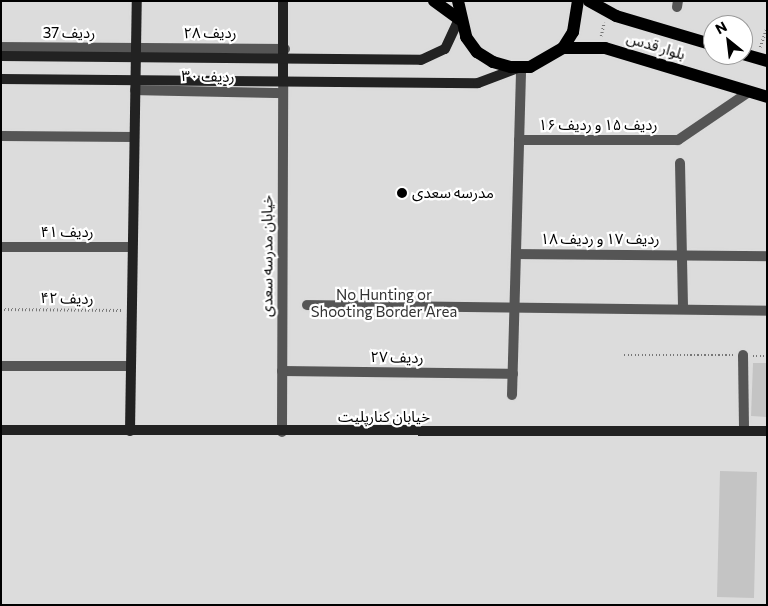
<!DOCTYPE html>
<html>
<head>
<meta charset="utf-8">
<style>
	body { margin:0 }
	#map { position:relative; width:768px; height:606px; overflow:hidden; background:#fff; font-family:Commissioner,"Noto Sans Arabic",sans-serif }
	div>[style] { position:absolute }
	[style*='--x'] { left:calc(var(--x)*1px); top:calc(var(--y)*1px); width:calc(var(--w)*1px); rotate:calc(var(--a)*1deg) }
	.green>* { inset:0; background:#dcdcdc }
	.building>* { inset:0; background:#c4c4c4 }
	.path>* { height:2.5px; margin-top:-1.25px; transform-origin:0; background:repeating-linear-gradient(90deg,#777 0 1px,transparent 0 3.5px) }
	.roads { filter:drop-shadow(0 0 1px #dbdbdb) drop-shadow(0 0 1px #dbdbdb) }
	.street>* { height:10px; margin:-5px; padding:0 5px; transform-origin:5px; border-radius:5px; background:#555 }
	.secondary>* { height:10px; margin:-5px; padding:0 5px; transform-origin:5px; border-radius:5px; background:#222 }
	.primary>* { height:12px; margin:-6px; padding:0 6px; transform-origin:6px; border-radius:6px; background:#000 }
	.dots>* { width:14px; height:14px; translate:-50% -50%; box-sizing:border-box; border:2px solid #fff; border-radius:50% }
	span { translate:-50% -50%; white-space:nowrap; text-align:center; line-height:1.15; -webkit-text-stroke:4.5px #fff; paint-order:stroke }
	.street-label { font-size:15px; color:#000 }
	.poi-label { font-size:15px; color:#000 }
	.left { translate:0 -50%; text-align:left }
	.park-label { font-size:15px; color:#333 }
	.frame { position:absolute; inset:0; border:2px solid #000; pointer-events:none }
	.north { position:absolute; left:703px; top:15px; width:50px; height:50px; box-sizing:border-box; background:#fff; border:1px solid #999; border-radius:50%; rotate:331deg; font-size:14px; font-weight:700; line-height:20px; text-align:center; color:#000 }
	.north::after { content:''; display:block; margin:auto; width:18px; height:22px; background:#000; clip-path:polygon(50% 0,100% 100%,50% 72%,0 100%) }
</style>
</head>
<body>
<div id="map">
	<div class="green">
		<i style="clip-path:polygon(evenodd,1px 1px,767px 1px,767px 605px,1px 605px,1px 1px,713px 25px,743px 25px,743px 55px,713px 55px,713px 25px)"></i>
	</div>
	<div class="building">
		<i style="clip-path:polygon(753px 363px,767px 363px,767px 417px,751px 416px)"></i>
		<i style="clip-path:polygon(720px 471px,757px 472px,754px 598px,717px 597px)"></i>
	</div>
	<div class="path">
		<i style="--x:601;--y:36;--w:14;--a:-78"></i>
		<i style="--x:760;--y:47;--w:21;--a:-71"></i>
		<i style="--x:1;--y:309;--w:121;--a:0.5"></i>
		<i style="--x:624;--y:355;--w:109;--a:0"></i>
		<i style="--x:753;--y:356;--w:14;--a:0"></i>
	</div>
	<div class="roads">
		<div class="street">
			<i style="--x:677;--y:7;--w:6;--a:-81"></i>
			<i style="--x:1;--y:47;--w:284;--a:0.4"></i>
			<i style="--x:135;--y:90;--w:147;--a:1.2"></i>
			<i style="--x:1;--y:136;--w:133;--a:0.4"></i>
			<i style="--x:519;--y:140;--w:159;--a:0"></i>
			<i style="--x:678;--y:140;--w:86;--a:-34.1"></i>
			<i style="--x:680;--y:163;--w:146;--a:88.8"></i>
			<i style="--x:1;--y:247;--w:131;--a:0"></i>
			<i style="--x:516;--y:254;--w:251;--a:0.5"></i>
			<i style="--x:307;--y:305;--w:460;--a:0.7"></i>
			<i style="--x:743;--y:355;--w:76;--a:89.2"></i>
			<i style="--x:1;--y:366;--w:130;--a:0"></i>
			<i style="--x:282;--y:371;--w:231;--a:0.7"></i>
			<i style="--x:512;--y:395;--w:328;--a:-88.4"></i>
			<i style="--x:282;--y:432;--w:351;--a:-89.8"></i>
		</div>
		<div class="secondary">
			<i style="--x:283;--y:1;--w:80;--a:90"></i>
			<i style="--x:1;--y:56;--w:420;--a:0.5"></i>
			<i style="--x:421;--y:60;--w:26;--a:-25"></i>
			<i style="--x:445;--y:49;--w:33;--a:-65"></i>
			<i style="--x:1;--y:79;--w:477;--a:0.5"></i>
			<i style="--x:478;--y:83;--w:43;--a:-20.6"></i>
			<i style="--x:1;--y:430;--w:766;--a:0.07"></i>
			<i style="--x:130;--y:431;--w:430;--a:-89.1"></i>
		</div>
		<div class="primary">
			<i style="--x:434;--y:1;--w:31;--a:36"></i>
			<i style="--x:458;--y:1;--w:37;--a:77"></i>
			<i style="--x:466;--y:37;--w:19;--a:54"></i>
			<i style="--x:477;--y:52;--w:19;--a:32"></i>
			<i style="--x:493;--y:62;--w:19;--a:16"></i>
			<i style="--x:511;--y:67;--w:19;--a:0"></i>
			<i style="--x:530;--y:67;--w:38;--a:-30"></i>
			<i style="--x:563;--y:48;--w:19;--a:-58"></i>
			<i style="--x:573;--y:32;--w:31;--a:-81"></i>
			<i style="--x:589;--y:1;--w:31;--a:29"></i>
			<i style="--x:616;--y:16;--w:101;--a:16.6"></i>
			<i style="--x:563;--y:48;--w:42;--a:0"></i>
			<i style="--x:605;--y:48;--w:169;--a:16.8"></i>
			<i style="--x:743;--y:54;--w:25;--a:16"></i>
		</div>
	</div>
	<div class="dots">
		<i style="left:402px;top:193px;background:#000"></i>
	</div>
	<div class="street-label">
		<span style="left:69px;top:33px">ردیف 37</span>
		<span style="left:210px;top:33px">ردیف ۲۸</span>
		<span style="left:656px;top:46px;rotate:17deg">بلوار قدس</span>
		<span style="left:208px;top:76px;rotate:1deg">ردیف ۳۰</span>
		<span style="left:598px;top:125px">ردیف ۱۵ و ردیف ۱۶</span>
		<span style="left:67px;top:232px">ردیف ۴۱</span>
		<span style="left:600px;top:239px">ردیف ۱۷ و ردیف ۱۸</span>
		<span style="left:267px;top:256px;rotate:-90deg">خیابان مدرسه سعدی</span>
		<span style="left:67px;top:298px;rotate:1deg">ردیف ۴۲</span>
		<span style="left:397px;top:357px;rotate:1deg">ردیف ۲۷</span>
		<span style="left:384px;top:417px">خیابان کنارپلیت</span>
	</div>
	<div class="poi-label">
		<span class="left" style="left:412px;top:193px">مدرسه سعدی</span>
	</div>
	<div class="park-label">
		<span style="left:384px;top:303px">No Hunting or<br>Shooting Border Area</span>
	</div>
	<div class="frame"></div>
	<div class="north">N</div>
</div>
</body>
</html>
